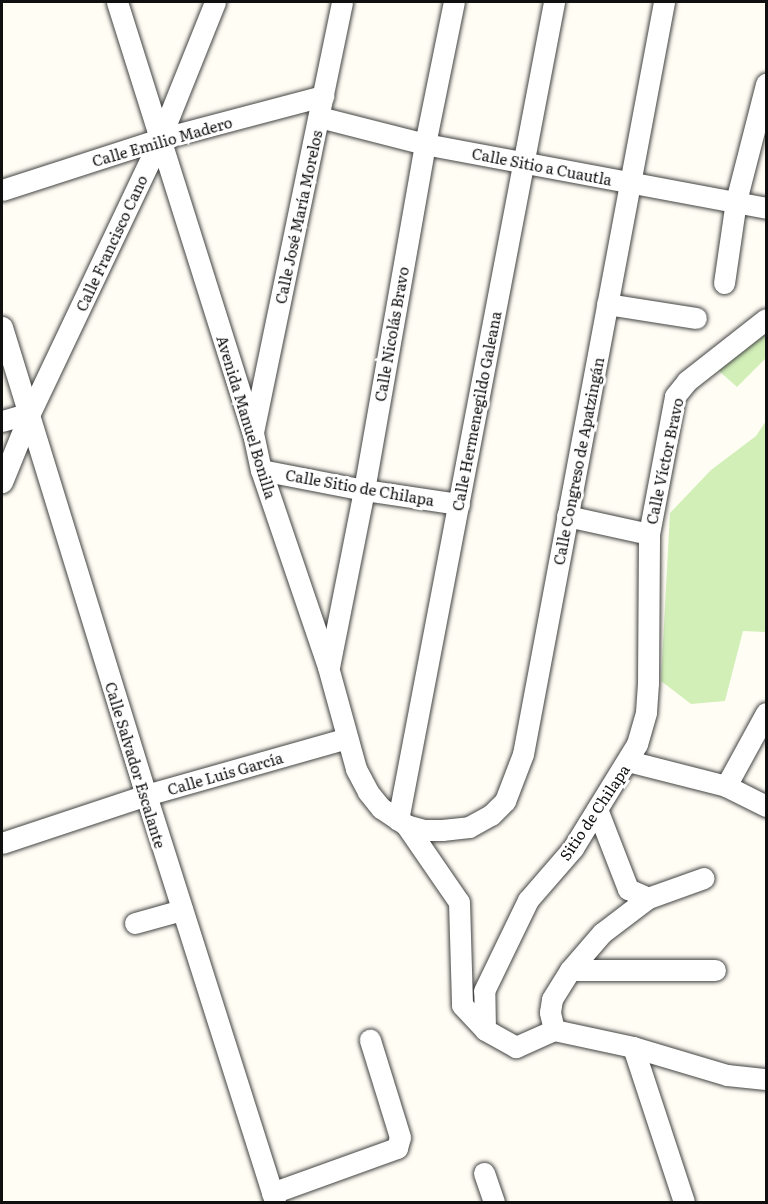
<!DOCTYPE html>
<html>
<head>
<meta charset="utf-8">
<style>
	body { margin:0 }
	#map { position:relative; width:768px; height:1204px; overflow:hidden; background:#fffdf4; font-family:Literata,serif }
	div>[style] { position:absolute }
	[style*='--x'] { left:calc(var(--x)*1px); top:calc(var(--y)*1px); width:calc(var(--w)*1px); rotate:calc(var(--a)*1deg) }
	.green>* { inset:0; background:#d2efb8 }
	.roads { filter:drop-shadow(0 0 2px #434343) drop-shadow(0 0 2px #434343) }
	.minor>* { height:21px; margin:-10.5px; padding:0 10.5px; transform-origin:10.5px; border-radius:10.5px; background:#fff }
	span { translate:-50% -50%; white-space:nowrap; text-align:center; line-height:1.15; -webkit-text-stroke:6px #fff; paint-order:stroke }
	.street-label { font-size:15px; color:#101010 }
	.frame { position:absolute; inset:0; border:3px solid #101010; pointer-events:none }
</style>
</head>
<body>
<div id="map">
	<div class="green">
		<i style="clip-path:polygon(766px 314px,766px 358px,737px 387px,710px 363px)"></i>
		<i style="clip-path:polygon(766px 421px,766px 632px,743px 631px,725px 701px,691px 704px,661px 681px,670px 513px,711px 470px,756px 436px)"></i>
	</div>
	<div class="roads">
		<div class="minor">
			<i style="--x:117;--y:2;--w:452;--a:72.5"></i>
			<i style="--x:253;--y:433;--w:38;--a:78"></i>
			<i style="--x:261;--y:470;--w:208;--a:71.2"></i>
			<i style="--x:328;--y:667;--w:106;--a:74.6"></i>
			<i style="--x:356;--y:769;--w:26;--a:62"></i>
			<i style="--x:368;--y:792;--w:21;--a:51"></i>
			<i style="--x:381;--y:808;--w:30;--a:34"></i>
			<i style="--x:406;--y:825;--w:18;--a:16"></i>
			<i style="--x:423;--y:830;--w:19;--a:0"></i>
			<i style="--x:442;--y:830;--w:27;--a:-6"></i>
			<i style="--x:469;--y:827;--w:25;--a:-29"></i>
			<i style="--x:491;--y:815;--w:20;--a:-45"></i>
			<i style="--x:505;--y:801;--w:50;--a:-69"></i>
			<i style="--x:523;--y:754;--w:765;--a:-79.38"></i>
			<i style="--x:319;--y:117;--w:109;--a:14.3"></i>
			<i style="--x:425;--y:144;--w:347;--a:10.6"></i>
			<i style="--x:2;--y:190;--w:166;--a:-17.9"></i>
			<i style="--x:160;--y:139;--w:169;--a:-14.8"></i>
			<i style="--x:724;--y:283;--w:83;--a:-81.7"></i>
			<i style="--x:736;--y:201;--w:121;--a:-75.6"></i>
			<i style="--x:607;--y:304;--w:90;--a:8.9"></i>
			<i style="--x:2;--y:327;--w:490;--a:72.9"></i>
			<i style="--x:146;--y:795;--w:427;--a:72.4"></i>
			<i style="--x:2;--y:421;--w:29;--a:-16"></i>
			<i style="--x:253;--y:432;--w:439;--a:-78.3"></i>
			<i style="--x:261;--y:470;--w:105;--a:11"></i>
			<i style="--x:364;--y:490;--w:96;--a:8.4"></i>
			<i style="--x:2;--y:482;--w:74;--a:-67.9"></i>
			<i style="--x:30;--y:413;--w:303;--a:-64.6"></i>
			<i style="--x:160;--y:139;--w:148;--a:-68.1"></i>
			<i style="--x:567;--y:516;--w:84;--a:12.4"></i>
			<i style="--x:329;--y:667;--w:180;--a:-78.8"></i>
			<i style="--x:364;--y:490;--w:351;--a:-80"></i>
			<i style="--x:425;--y:144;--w:145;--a:-78.5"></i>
			<i style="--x:628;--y:761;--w:101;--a:14.3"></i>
			<i style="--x:726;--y:786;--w:45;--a:26.6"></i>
			<i style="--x:726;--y:786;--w:83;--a:-61.3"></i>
			<i style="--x:597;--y:809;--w:86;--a:68.8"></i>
			<i style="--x:628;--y:889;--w:22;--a:24"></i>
			<i style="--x:648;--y:898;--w:59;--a:-19.7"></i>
			<i style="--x:398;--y:820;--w:833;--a:-79.2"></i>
			<i style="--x:406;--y:825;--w:93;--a:55.5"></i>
			<i style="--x:459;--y:902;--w:103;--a:88.3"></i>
			<i style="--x:462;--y:1005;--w:34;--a:47"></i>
			<i style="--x:2;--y:843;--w:152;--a:-18.4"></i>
			<i style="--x:146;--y:795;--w:209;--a:-15.8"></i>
			<i style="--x:135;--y:923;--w:49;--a:-15.5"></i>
			<i style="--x:570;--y:970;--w:145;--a:0"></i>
			<i style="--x:554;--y:1030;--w:42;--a:155.9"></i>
			<i style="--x:516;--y:1047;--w:35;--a:-151"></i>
			<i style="--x:485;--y:1030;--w:39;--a:-91"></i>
			<i style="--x:484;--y:991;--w:101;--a:-64.2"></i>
			<i style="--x:528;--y:900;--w:69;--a:-49.1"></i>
			<i style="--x:573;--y:848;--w:122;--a:-58.4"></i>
			<i style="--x:637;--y:744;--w:33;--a:-74"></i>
			<i style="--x:646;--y:712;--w:29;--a:-86"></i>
			<i style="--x:648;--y:683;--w:149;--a:-89.6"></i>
			<i style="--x:649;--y:534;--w:140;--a:-79.3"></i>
			<i style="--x:675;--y:396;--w:19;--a:-51"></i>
			<i style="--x:687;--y:381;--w:100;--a:-38.1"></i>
			<i style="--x:554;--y:1030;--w:81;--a:12.1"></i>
			<i style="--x:633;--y:1047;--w:98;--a:16.6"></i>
			<i style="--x:727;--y:1075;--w:39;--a:6"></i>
			<i style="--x:554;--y:1030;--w:18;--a:-103"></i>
			<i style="--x:550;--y:1012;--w:13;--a:-81"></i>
			<i style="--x:552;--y:999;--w:34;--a:-58"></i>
			<i style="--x:570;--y:970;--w:49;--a:-49.1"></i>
			<i style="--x:602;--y:933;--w:58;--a:-37.3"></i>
			<i style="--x:633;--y:1047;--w:163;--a:71.8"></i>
			<i style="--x:484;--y:1173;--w:31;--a:71"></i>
			<i style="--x:272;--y:1193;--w:133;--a:-19.8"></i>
			<i style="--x:397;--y:1148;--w:11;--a:-75"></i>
			<i style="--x:400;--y:1137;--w:102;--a:-107.2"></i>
		</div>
	</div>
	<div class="street-label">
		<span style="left:162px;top:141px;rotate:-16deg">Calle Emilio Madero</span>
		<span style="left:542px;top:166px;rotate:11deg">Calle Sitio a Cuautla</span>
		<span style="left:298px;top:217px;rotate:-78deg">Calle José María Morelos</span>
		<span style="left:111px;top:243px;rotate:-65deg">Calle Francisco Cano</span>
		<span style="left:391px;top:334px;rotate:-80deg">Calle Nicolás Bravo</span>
		<span style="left:476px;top:411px;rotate:-79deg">Calle Hermenegildo Galeana</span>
		<span style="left:247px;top:417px;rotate:73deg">Avenida Manuel Bonilla</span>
		<span style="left:578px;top:461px;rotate:-79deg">Calle Congreso de Apatzingán</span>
		<span style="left:664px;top:461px;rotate:-78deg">Calle Víctor Bravo</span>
		<span style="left:360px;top:487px;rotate:10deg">Calle Sitio de Chilapa</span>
		<span style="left:136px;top:765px;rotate:73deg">Calle Salvador Escalante</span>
		<span style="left:225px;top:773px;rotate:-16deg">Calle Luis García</span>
		<span style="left:594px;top:812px;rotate:-56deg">Sitio de Chilapa</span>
	</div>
	<div class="frame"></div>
</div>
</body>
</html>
